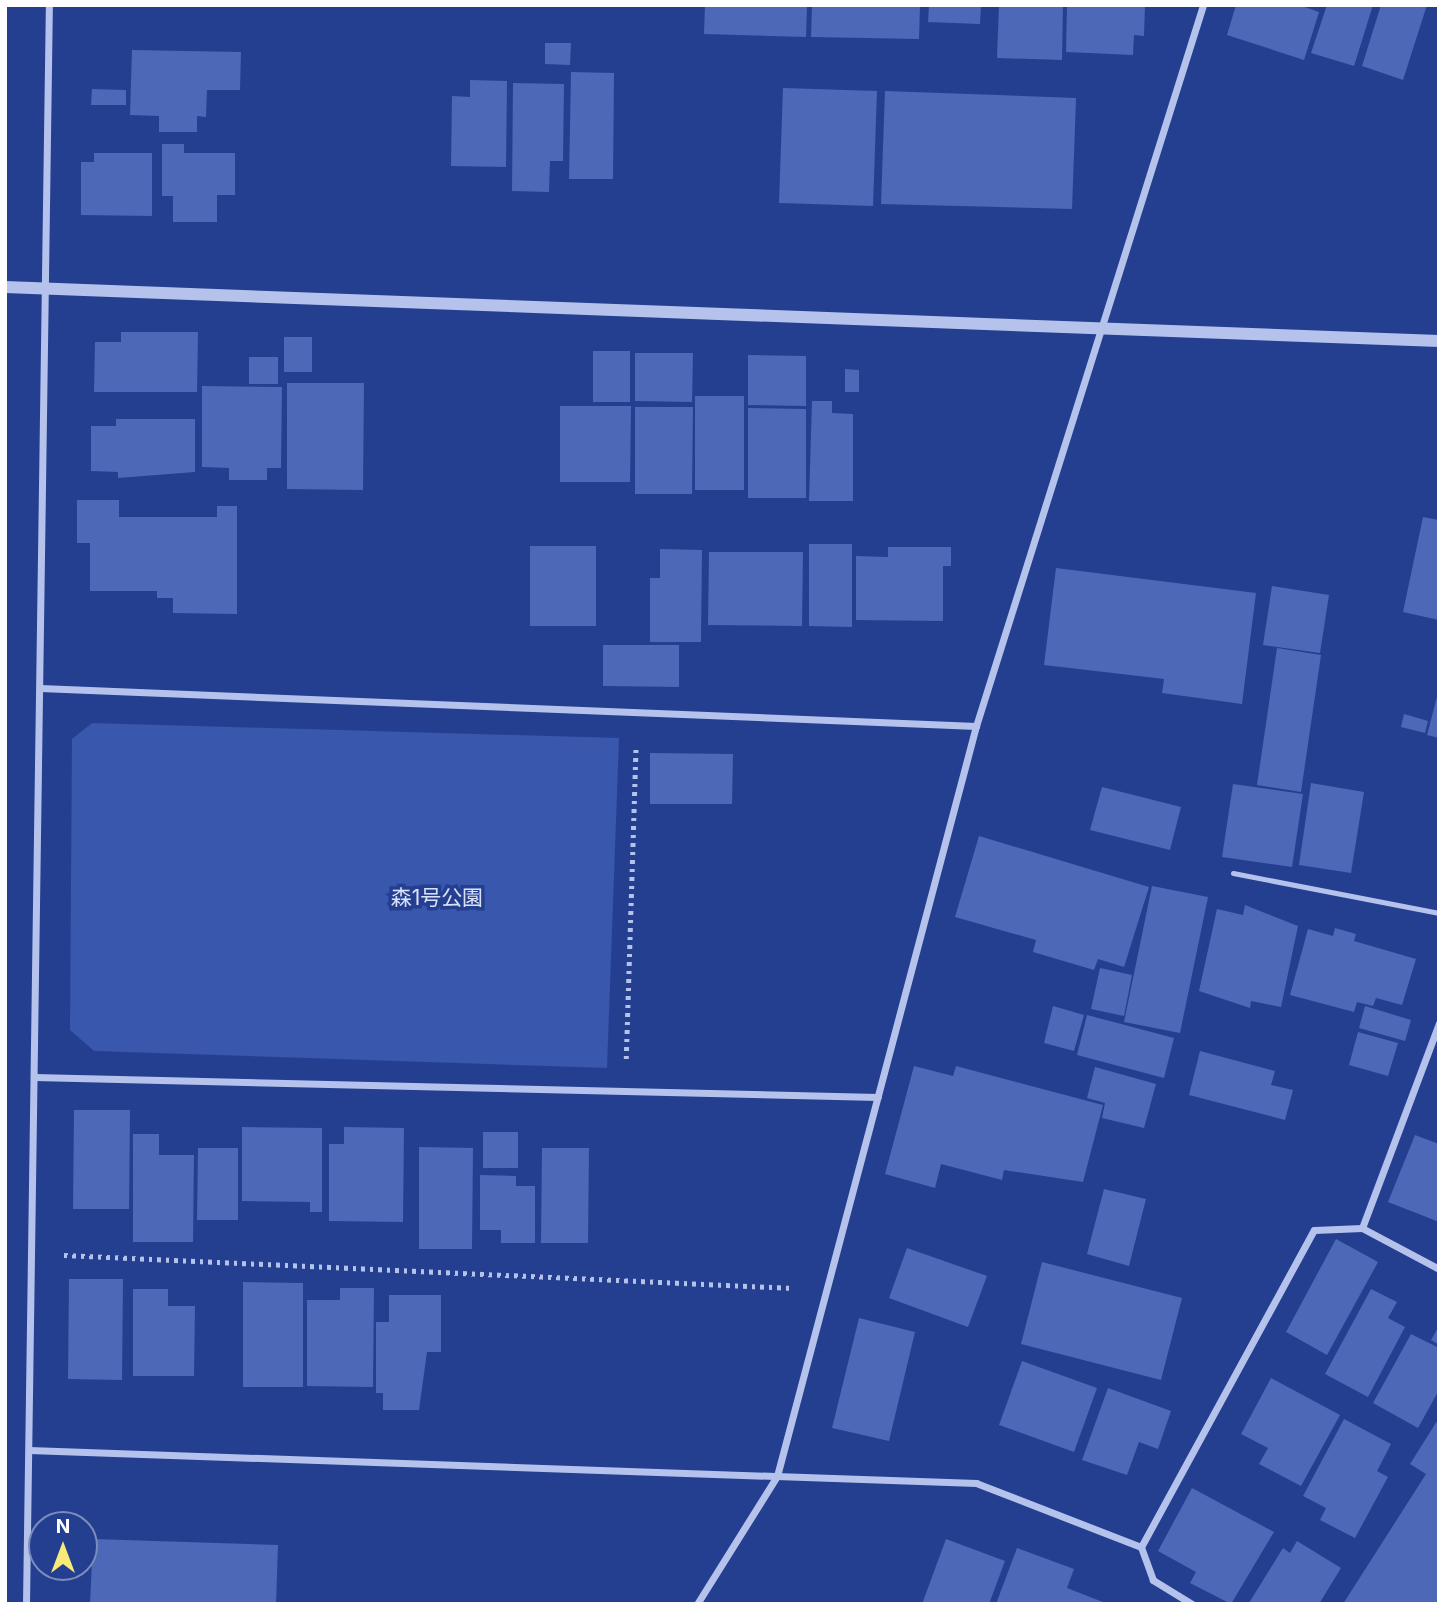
<!DOCTYPE html>
<html>
<head>
<meta charset="utf-8">
<style>
	body { margin:0 }
	#map { position:relative; width:1444px; height:1609px; overflow:hidden; background:#243f90; font-family:Inter,"Noto Sans JP",sans-serif }
	div>[style] { position:absolute }
	[style*='--x'] { left:calc(var(--x)*1px); top:calc(var(--y)*1px); width:calc(var(--w)*1px); rotate:calc(var(--a)*1deg) }
	.green>* { inset:0; background:#3857ad }
	.building>* { inset:0; background:#4c68b7 }
	.path>* { height:4.5px; margin-top:-2.25px; transform-origin:0; background:repeating-linear-gradient(90deg,#b5c3ec 0 3.5px,transparent 0 8.5px) }
	.service>* { height:5px; margin:-2.5px; padding:0 2.5px; transform-origin:2.5px; border-radius:2.5px; background:#b5c3ec }
	.minor>* { height:7px; margin:-3.5px; padding:0 3.5px; transform-origin:3.5px; border-radius:3.5px; background:#b5c3ec }
	.tertiary>* { height:12px; margin:-6px; padding:0 6px; transform-origin:6px; border-radius:6px; background:#b5c3ec }
	span { translate:-50% -50%; white-space:nowrap; text-align:center; line-height:1.15; -webkit-text-stroke:7px #243f90; paint-order:stroke }
	.park-label { font-size:21px; color:#dae2f9 }
	.frame { position:absolute; inset:0; border:7px solid #fff; pointer-events:none }
	.north { position:absolute; left:28px; top:1511px; width:70px; height:70px; box-sizing:border-box; background:#243f90; border:2px solid #7c8cbc; border-radius:50%; rotate:0deg; font-size:19px; font-weight:700; line-height:28px; text-align:center; color:#fff }
	.north::after { content:''; display:block; margin:auto; width:24px; height:32px; background:#f7ea78; clip-path:polygon(50% 0,100% 100%,50% 72%,0 100%) }
</style>
</head>
<body>
<div id="map">
	<div class="green">
		<i style="clip-path:polygon(92px 723px,619px 738px,607px 1068px,94px 1051px,70px 1030px,72px 739px)"></i>
	</div>
	<div class="building">
		<i style="clip-path:polygon(705px 5px,807px 5px,806px 37px,704px 34px)"></i>
		<i style="clip-path:polygon(812px 5px,920px 5px,919px 39px,811px 37px)"></i>
		<i style="clip-path:polygon(929px 5px,981px 5px,980px 24px,928px 22px)"></i>
		<i style="clip-path:polygon(999px 5px,1063px 5px,1062px 60px,997px 58px)"></i>
		<i style="clip-path:polygon(1067px 5px,1145px 5px,1144px 36px,1134px 35px,1133px 55px,1066px 52px)"></i>
		<i style="clip-path:polygon(1236px 5px,1299px 5px,1319px 12px,1304px 60px,1227px 35px)"></i>
		<i style="clip-path:polygon(1327px 5px,1373px 5px,1354px 66px,1311px 53px)"></i>
		<i style="clip-path:polygon(1381px 5px,1427px 5px,1403px 80px,1362px 66px)"></i>
		<i style="clip-path:polygon(545px 43px,571px 43px,570px 65px,545px 64px)"></i>
		<i style="clip-path:polygon(132px 50px,241px 52px,240px 90px,207px 90px,206px 117px,197px 116px,197px 132px,159px 132px,159px 116px,130px 115px)"></i>
		<i style="clip-path:polygon(571px 72px,614px 73px,613px 179px,569px 179px)"></i>
		<i style="clip-path:polygon(470px 80px,507px 81px,506px 167px,451px 166px,452px 96px,470px 97px)"></i>
		<i style="clip-path:polygon(513px 83px,564px 84px,563px 161px,550px 161px,549px 192px,512px 191px)"></i>
		<i style="clip-path:polygon(783px 88px,877px 91px,873px 206px,779px 203px)"></i>
		<i style="clip-path:polygon(92px 89px,126px 90px,126px 105px,91px 105px)"></i>
		<i style="clip-path:polygon(885px 91px,1076px 98px,1072px 209px,881px 204px)"></i>
		<i style="clip-path:polygon(162px 144px,184px 144px,184px 153px,235px 153px,235px 195px,217px 195px,217px 222px,173px 222px,173px 196px,162px 196px)"></i>
		<i style="clip-path:polygon(94px 153px,152px 153px,152px 216px,81px 215px,81px 162px,94px 162px)"></i>
		<i style="clip-path:polygon(121px 332px,198px 332px,197px 392px,94px 392px,95px 342px,121px 342px)"></i>
		<i style="clip-path:polygon(284px 337px,312px 337px,312px 372px,284px 372px)"></i>
		<i style="clip-path:polygon(593px 351px,630px 351px,630px 402px,593px 402px)"></i>
		<i style="clip-path:polygon(635px 353px,693px 353px,692px 402px,635px 401px)"></i>
		<i style="clip-path:polygon(748px 355px,806px 356px,806px 406px,748px 405px)"></i>
		<i style="clip-path:polygon(249px 357px,278px 357px,278px 384px,249px 384px)"></i>
		<i style="clip-path:polygon(845px 369px,859px 370px,859px 392px,845px 392px)"></i>
		<i style="clip-path:polygon(287px 383px,364px 383px,363px 490px,287px 489px)"></i>
		<i style="clip-path:polygon(202px 386px,282px 387px,281px 468px,267px 468px,267px 480px,229px 480px,229px 468px,202px 467px)"></i>
		<i style="clip-path:polygon(695px 396px,744px 396px,744px 490px,695px 490px)"></i>
		<i style="clip-path:polygon(812px 401px,832px 401px,832px 413px,853px 414px,853px 501px,809px 501px)"></i>
		<i style="clip-path:polygon(560px 406px,631px 406px,630px 482px,560px 482px)"></i>
		<i style="clip-path:polygon(635px 407px,693px 407px,692px 494px,635px 494px)"></i>
		<i style="clip-path:polygon(748px 408px,806px 409px,806px 498px,748px 498px)"></i>
		<i style="clip-path:polygon(116px 419px,195px 419px,195px 472px,118px 478px,118px 472px,91px 471px,91px 426px,116px 426px)"></i>
		<i style="clip-path:polygon(77px 500px,119px 500px,119px 517px,217px 517px,217px 506px,237px 506px,237px 614px,173px 613px,173px 598px,157px 598px,157px 591px,90px 591px,90px 543px,77px 543px)"></i>
		<i style="clip-path:polygon(1423px 517px,1439px 520px,1439px 620px,1403px 612px)"></i>
		<i style="clip-path:polygon(809px 544px,852px 544px,852px 627px,809px 626px)"></i>
		<i style="clip-path:polygon(530px 546px,596px 546px,596px 626px,530px 626px)"></i>
		<i style="clip-path:polygon(888px 547px,951px 547px,951px 566px,943px 566px,943px 621px,856px 620px,856px 556px,888px 557px)"></i>
		<i style="clip-path:polygon(660px 549px,702px 550px,701px 642px,650px 642px,650px 578px,660px 578px)"></i>
		<i style="clip-path:polygon(709px 552px,803px 552px,802px 626px,708px 625px)"></i>
		<i style="clip-path:polygon(1056px 568px,1256px 593px,1242px 704px,1162px 693px,1164px 679px,1044px 665px)"></i>
		<i style="clip-path:polygon(1272px 586px,1329px 595px,1320px 653px,1263px 645px)"></i>
		<i style="clip-path:polygon(603px 645px,679px 645px,679px 687px,603px 686px)"></i>
		<i style="clip-path:polygon(1277px 648px,1321px 655px,1301px 792px,1257px 785px)"></i>
		<i style="clip-path:polygon(1438px 693px,1439px 693px,1439px 738px,1427px 735px)"></i>
		<i style="clip-path:polygon(1404px 714px,1428px 721px,1425px 733px,1401px 727px)"></i>
		<i style="clip-path:polygon(650px 753px,733px 754px,732px 804px,650px 804px)"></i>
		<i style="clip-path:polygon(1311px 783px,1364px 792px,1351px 873px,1299px 865px)"></i>
		<i style="clip-path:polygon(1233px 784px,1303px 794px,1292px 867px,1222px 857px)"></i>
		<i style="clip-path:polygon(1102px 787px,1181px 807px,1170px 850px,1090px 830px)"></i>
		<i style="clip-path:polygon(979px 836px,1149px 887px,1124px 967px,1098px 959px,1094px 970px,1033px 952px,1036px 940px,955px 917px)"></i>
		<i style="clip-path:polygon(1152px 886px,1208px 897px,1180px 1033px,1124px 1022px)"></i>
		<i style="clip-path:polygon(1245px 905px,1298px 926px,1281px 1007px,1251px 1001px,1250px 1008px,1199px 991px,1217px 909px,1243px 915px)"></i>
		<i style="clip-path:polygon(1335px 928px,1356px 934px,1354px 941px,1416px 959px,1402px 1005px,1376px 998px,1373px 1006px,1357px 1002px,1354px 1012px,1290px 995px,1308px 929px,1333px 936px)"></i>
		<i style="clip-path:polygon(1100px 968px,1132px 975px,1124px 1016px,1091px 1009px)"></i>
		<i style="clip-path:polygon(1053px 1006px,1084px 1015px,1074px 1051px,1044px 1043px)"></i>
		<i style="clip-path:polygon(1365px 1006px,1411px 1020px,1405px 1041px,1359px 1028px)"></i>
		<i style="clip-path:polygon(1087px 1015px,1174px 1038px,1164px 1078px,1077px 1055px)"></i>
		<i style="clip-path:polygon(1358px 1032px,1398px 1043px,1388px 1076px,1349px 1065px)"></i>
		<i style="clip-path:polygon(1200px 1051px,1275px 1071px,1271px 1085px,1293px 1090px,1285px 1120px,1189px 1095px)"></i>
		<i style="clip-path:polygon(914px 1066px,953px 1076px,956px 1066px,1103px 1105px,1083px 1182px,1004px 1170px,1002px 1180px,941px 1164px,935px 1188px,885px 1174px)"></i>
		<i style="clip-path:polygon(1095px 1067px,1156px 1084px,1144px 1128px,1102px 1118px,1105px 1103px,1087px 1098px)"></i>
		<i style="clip-path:polygon(74px 1110px,130px 1110px,129px 1209px,73px 1209px)"></i>
		<i style="clip-path:polygon(242px 1127px,322px 1128px,322px 1212px,310px 1212px,310px 1202px,242px 1201px)"></i>
		<i style="clip-path:polygon(344px 1127px,404px 1128px,403px 1222px,329px 1221px,329px 1144px,344px 1144px)"></i>
		<i style="clip-path:polygon(483px 1132px,518px 1132px,518px 1168px,483px 1168px)"></i>
		<i style="clip-path:polygon(133px 1134px,159px 1134px,159px 1155px,194px 1155px,193px 1242px,133px 1242px)"></i>
		<i style="clip-path:polygon(1415px 1135px,1439px 1144px,1439px 1222px,1388px 1202px)"></i>
		<i style="clip-path:polygon(419px 1147px,473px 1148px,472px 1249px,419px 1249px)"></i>
		<i style="clip-path:polygon(198px 1148px,238px 1148px,238px 1220px,197px 1220px)"></i>
		<i style="clip-path:polygon(542px 1148px,589px 1148px,588px 1243px,541px 1243px)"></i>
		<i style="clip-path:polygon(480px 1175px,516px 1176px,516px 1186px,535px 1186px,535px 1243px,501px 1243px,501px 1230px,480px 1230px)"></i>
		<i style="clip-path:polygon(1104px 1189px,1146px 1199px,1129px 1266px,1087px 1254px)"></i>
		<i style="clip-path:polygon(1336px 1239px,1378px 1262px,1327px 1355px,1286px 1332px)"></i>
		<i style="clip-path:polygon(907px 1248px,987px 1276px,968px 1327px,889px 1298px)"></i>
		<i style="clip-path:polygon(1042px 1262px,1182px 1298px,1161px 1380px,1021px 1344px)"></i>
		<i style="clip-path:polygon(69px 1279px,123px 1279px,122px 1380px,68px 1379px)"></i>
		<i style="clip-path:polygon(243px 1282px,303px 1283px,303px 1387px,243px 1387px)"></i>
		<i style="clip-path:polygon(340px 1288px,374px 1288px,373px 1387px,307px 1386px,307px 1300px,340px 1300px)"></i>
		<i style="clip-path:polygon(133px 1289px,168px 1289px,168px 1306px,195px 1306px,194px 1376px,133px 1376px)"></i>
		<i style="clip-path:polygon(1371px 1289px,1397px 1302px,1388px 1318px,1405px 1327px,1368px 1397px,1325px 1374px)"></i>
		<i style="clip-path:polygon(389px 1295px,441px 1295px,441px 1352px,427px 1352px,419px 1410px,383px 1410px,383px 1393px,376px 1393px,376px 1322px,389px 1322px)"></i>
		<i style="clip-path:polygon(859px 1318px,915px 1332px,889px 1441px,832px 1428px)"></i>
		<i style="clip-path:polygon(1439px 1326px,1439px 1345px,1431px 1340px)"></i>
		<i style="clip-path:polygon(1411px 1334px,1439px 1348px,1439px 1390px,1418px 1428px,1373px 1403px)"></i>
		<i style="clip-path:polygon(1022px 1361px,1097px 1388px,1074px 1452px,999px 1425px)"></i>
		<i style="clip-path:polygon(1271px 1378px,1340px 1415px,1301px 1486px,1259px 1464px,1268px 1448px,1241px 1434px)"></i>
		<i style="clip-path:polygon(1108px 1388px,1171px 1411px,1158px 1449px,1139px 1442px,1127px 1475px,1082px 1460px)"></i>
		<i style="clip-path:polygon(1439px 1418px,1439px 1604px,1343px 1604px,1426px 1474px,1410px 1464px)"></i>
		<i style="clip-path:polygon(1344px 1419px,1391px 1444px,1377px 1471px,1388px 1477px,1355px 1538px,1320px 1520px,1326px 1508px,1303px 1496px)"></i>
		<i style="clip-path:polygon(1192px 1488px,1274px 1532px,1231px 1604px,1190px 1583px,1196px 1572px,1158px 1551px)"></i>
		<i style="clip-path:polygon(93px 1539px,278px 1545px,276px 1604px,90px 1604px)"></i>
		<i style="clip-path:polygon(946px 1539px,1005px 1561px,989px 1604px,922px 1604px)"></i>
		<i style="clip-path:polygon(1297px 1541px,1341px 1568px,1319px 1604px,1249px 1603px,1283px 1548px,1290px 1553px)"></i>
		<i style="clip-path:polygon(1017px 1548px,1074px 1569px,1067px 1588px,1108px 1604px,996px 1604px)"></i>
	</div>
	<div class="path">
		<i style="--x:626;--y:1059;--w:313;--a:-88.2"></i>
		<i style="--x:64;--y:1255;--w:730;--a:2.59"></i>
	</div>
	<div class="service">
		<i style="--x:1233;--y:873;--w:210;--a:11"></i>
	</div>
	<div class="minor">
		<i style="--x:40;--y:688;--w:937;--a:2.32"></i>
		<i style="--x:34;--y:1077;--w:844;--a:1.36"></i>
		<i style="--x:1362;--y:1228;--w:219;--a:-69.4"></i>
		<i style="--x:29;--y:1450;--w:948;--a:2"></i>
		<i style="--x:976;--y:1483;--w:177;--a:21.2"></i>
		<i style="--x:26;--y:1604;--w:1599;--a:-89.18"></i>
		<i style="--x:697;--y:1604;--w:151;--a:-58"></i>
		<i style="--x:777;--y:1476;--w:776;--a:-75.14"></i>
		<i style="--x:976;--y:726;--w:756;--a:-72.52"></i>
		<i style="--x:1192;--y:1604;--w:46;--a:-148.4"></i>
		<i style="--x:1153;--y:1580;--w:35;--a:-110"></i>
		<i style="--x:1141;--y:1547;--w:361;--a:-61.4"></i>
		<i style="--x:1314;--y:1230;--w:48;--a:-2.4"></i>
		<i style="--x:1362;--y:1228;--w:87;--a:28"></i>
	</div>
	<div class="tertiary">
		<i style="--x:5;--y:287;--w:1435;--a:2.16"></i>
	</div>
	<div class="park-label">
		<span style="left:437px;top:898px">森1号公園</span>
	</div>
	<div class="frame"></div>
	<div class="north">N</div>
</div>
</body>
</html>
